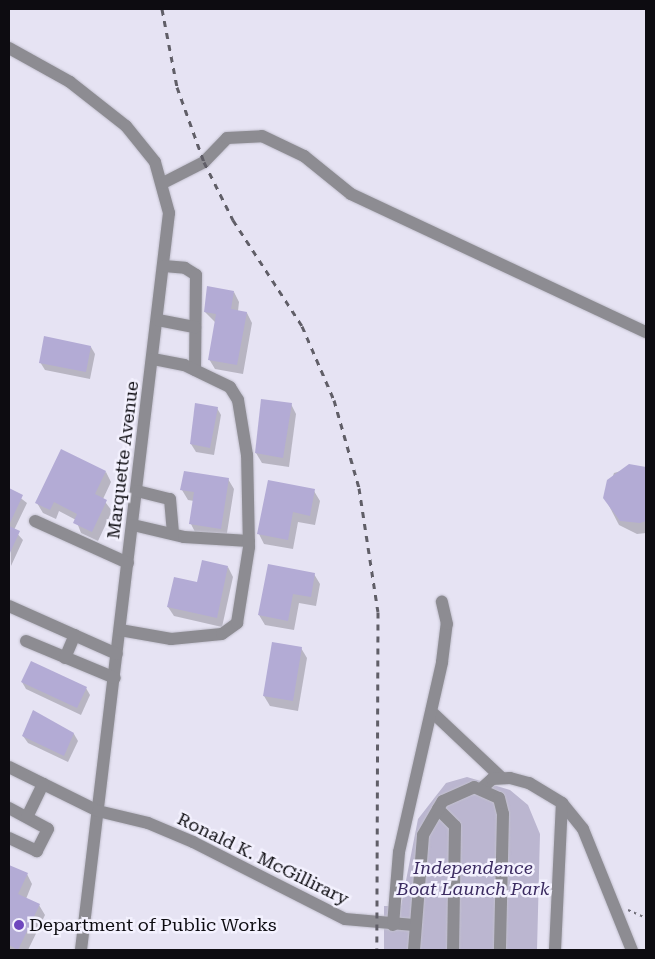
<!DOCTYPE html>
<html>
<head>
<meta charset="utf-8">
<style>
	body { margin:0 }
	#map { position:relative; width:655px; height:959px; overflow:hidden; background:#e6e3f3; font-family:"Roboto Serif",serif }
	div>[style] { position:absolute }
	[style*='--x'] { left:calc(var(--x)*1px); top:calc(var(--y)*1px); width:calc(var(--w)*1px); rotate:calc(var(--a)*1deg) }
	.green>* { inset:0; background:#bbb6d0 }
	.shadow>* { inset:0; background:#0003 }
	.building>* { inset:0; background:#b3abd5 }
	.path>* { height:2px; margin-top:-1px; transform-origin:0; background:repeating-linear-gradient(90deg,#6f6d77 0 2.5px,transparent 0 6.5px) }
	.roads { filter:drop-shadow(0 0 1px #c3c1cf) drop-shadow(0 0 1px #c3c1cf) }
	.minor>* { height:12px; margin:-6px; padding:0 6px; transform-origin:6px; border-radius:6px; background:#8d8c92 }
	.rail>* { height:3px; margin-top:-1.5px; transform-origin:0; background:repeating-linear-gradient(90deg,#605e67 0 6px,transparent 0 12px) }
	.dots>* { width:14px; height:14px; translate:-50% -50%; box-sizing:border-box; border:2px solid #f3f1fe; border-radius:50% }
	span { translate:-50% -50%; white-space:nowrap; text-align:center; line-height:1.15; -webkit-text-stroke:5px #f3f1fe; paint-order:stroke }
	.street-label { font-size:18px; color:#0d0c11 }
	.park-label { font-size:18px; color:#3b2b61; font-style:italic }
	.poi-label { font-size:18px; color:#0d0c11 }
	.left { translate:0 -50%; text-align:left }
	.frame { position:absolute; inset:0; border:10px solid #0d0c11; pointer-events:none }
</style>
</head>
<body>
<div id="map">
	<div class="green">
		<i style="clip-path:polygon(467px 777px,510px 790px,528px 805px,540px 834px,537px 950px,384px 950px,384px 906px,401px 906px,418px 819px,446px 783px)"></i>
	</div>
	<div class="shadow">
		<i style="clip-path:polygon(234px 292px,239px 302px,238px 311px,247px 313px,252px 323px,243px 374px,215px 369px,209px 359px,216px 323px,205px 312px)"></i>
		<i style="clip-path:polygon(91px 347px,95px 354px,90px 379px,45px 370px,40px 362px)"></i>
		<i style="clip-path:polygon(291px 404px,296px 414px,289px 467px,262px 463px,256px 453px)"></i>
		<i style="clip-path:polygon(217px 408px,221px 415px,214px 455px,196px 452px,191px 444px)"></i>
		<i style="clip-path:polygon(638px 466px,646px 470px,646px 533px,637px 534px,619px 525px,605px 498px,614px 473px)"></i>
		<i style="clip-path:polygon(106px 472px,111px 482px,103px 499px,112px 511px,98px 541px,81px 533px,76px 520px,59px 511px,56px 519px,43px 513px,37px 503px)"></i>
		<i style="clip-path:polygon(228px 479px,234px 489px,226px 539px,196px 534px,191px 524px,194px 501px,188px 500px,182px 490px)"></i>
		<i style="clip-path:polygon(9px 489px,27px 503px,14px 530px,23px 540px,11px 566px)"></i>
		<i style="clip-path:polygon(314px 491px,320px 501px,315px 525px,298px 522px,293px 549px,264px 544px,259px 534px)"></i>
		<i style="clip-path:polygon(228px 567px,233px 577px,222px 627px,174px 616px,168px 607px)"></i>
		<i style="clip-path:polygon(314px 574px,320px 584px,316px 606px,299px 603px,294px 630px,265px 625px,259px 615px)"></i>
		<i style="clip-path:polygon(301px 648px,307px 658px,298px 711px,270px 706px,264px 696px)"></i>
		<i style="clip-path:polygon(22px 682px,86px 688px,90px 695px,81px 715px,26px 689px)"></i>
		<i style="clip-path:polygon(34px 712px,74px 734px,78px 741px,68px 762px,28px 743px,23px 736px)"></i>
		<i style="clip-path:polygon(9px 866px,27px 874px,32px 884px,26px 899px,39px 905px,45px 915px,28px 950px,9px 950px)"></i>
	</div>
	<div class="building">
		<i style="clip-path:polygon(207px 286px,234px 291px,231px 309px,247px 312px,237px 365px,208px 360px,216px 314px,204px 312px)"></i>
		<i style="clip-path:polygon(44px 336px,91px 346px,86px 372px,39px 363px)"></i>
		<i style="clip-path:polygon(261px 399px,292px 403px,283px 458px,255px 453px)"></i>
		<i style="clip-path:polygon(195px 403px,218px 407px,210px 448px,190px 444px)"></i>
		<i style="clip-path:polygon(61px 449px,106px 471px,95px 494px,107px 500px,92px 532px,73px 523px,77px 514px,54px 502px,50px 510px,35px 503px)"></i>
		<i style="clip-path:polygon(629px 464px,646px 467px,646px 521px,640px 523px,620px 521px,603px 498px,607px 480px)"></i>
		<i style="clip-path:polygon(184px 471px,229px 478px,221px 529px,189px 524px,194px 492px,180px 490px)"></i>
		<i style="clip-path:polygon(268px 480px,315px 489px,310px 516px,293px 512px,288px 540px,257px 534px)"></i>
		<i style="clip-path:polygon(9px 488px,23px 495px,9px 525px)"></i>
		<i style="clip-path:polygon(9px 526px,20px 531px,9px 555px)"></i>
		<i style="clip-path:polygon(202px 560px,228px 566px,217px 618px,167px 607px,174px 577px,197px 582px)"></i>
		<i style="clip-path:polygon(268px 564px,315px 573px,311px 597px,293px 594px,288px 621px,258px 615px)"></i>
		<i style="clip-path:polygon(272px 642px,302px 647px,293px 701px,263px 696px)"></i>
		<i style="clip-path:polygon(31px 661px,87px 687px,77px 708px,21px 682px)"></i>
		<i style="clip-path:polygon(33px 710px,74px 733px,64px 756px,22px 736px)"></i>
		<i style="clip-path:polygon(9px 865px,28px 873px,18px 894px,40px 904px,18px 950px,9px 945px)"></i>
	</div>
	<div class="path">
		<i style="--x:628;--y:910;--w:20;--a:24"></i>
	</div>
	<div class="roads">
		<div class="minor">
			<i style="--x:9;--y:48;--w:70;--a:29.1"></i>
			<i style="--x:70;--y:82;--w:71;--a:38.2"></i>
			<i style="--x:126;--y:126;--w:46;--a:51.1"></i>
			<i style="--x:155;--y:162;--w:53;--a:74.6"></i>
			<i style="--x:169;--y:213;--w:742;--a:96.81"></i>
			<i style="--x:163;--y:183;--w:46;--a:-27.1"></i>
			<i style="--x:204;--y:162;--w:33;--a:-46"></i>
			<i style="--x:227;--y:138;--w:35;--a:-3"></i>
			<i style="--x:262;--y:136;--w:47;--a:25.5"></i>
			<i style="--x:304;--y:156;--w:60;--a:39"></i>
			<i style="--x:351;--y:194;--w:326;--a:25.1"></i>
			<i style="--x:164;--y:266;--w:21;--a:5"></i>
			<i style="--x:185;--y:268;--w:13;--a:32"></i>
			<i style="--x:196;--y:275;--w:95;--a:90.6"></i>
			<i style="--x:158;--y:320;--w:38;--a:11"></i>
			<i style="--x:137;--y:491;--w:34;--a:14"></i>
			<i style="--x:170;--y:499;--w:35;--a:85"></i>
			<i style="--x:35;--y:521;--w:102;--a:24.3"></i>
			<i style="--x:133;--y:525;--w:52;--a:13.2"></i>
			<i style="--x:184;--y:537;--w:65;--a:3.5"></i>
			<i style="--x:9;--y:606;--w:118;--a:24"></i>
			<i style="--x:120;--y:630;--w:52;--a:10"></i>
			<i style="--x:171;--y:639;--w:51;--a:-5.6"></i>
			<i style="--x:222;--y:634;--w:19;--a:-36"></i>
			<i style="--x:237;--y:623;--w:77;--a:-81"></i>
			<i style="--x:249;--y:547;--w:92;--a:-91.2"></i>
			<i style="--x:247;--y:455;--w:56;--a:-99.3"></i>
			<i style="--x:238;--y:400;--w:15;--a:-122"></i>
			<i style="--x:230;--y:387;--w:51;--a:-154.4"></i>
			<i style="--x:184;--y:365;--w:32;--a:-169"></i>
			<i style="--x:26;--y:641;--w:96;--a:22.6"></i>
			<i style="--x:65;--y:658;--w:25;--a:-67"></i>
			<i style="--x:434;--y:714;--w:93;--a:43.3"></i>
			<i style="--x:9;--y:767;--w:99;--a:26.3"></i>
			<i style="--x:98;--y:811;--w:51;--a:13.5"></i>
			<i style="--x:148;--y:823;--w:49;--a:22.9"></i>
			<i style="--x:193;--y:842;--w:170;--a:26.9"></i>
			<i style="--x:345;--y:919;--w:69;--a:5"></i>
			<i style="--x:481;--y:789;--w:15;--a:-42"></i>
			<i style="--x:492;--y:779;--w:18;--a:-3"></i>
			<i style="--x:510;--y:778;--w:20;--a:15"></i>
			<i style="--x:529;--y:783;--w:39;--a:31"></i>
			<i style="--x:562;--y:803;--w:33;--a:51"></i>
			<i style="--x:583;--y:829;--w:131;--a:68"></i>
			<i style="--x:9;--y:808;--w:44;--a:28.3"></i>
			<i style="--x:48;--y:829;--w:25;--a:117"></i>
			<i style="--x:37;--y:851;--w:31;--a:-155"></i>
			<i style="--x:438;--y:809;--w:24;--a:45"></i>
			<i style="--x:455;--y:826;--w:124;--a:90.9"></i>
			<i style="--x:27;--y:817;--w:37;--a:-64"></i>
			<i style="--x:393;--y:925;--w:73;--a:-85.3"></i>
			<i style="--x:399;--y:852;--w:195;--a:-77.2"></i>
			<i style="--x:442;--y:662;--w:38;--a:-83"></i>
			<i style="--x:447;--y:624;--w:23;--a:-103"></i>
			<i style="--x:414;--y:950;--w:115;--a:-85.5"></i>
			<i style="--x:423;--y:835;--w:39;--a:-60"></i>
			<i style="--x:443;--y:801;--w:34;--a:-24"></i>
			<i style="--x:474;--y:787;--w:27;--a:24"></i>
			<i style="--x:499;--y:798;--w:16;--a:76"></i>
			<i style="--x:503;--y:814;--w:136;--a:91.3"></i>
			<i style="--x:555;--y:950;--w:147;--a:-87.3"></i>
		</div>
	</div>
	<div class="rail">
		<i style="--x:162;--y:9;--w:79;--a:79.1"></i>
		<i style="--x:177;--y:87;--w:80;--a:70.2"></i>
		<i style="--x:204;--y:162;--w:65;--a:63.4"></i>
		<i style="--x:233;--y:220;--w:126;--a:56.9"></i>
		<i style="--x:302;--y:326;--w:81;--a:66.6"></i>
		<i style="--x:334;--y:400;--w:91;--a:74.1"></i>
		<i style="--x:359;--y:488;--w:125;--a:81.3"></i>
		<i style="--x:378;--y:612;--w:338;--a:90.2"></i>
	</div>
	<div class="dots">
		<i style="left:19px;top:925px;background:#6e46be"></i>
	</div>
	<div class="street-label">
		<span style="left:123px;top:460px;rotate:-83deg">Marquette Avenue</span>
		<span style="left:263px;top:859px;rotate:26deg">Ronald K. McGillirary</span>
	</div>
	<div class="park-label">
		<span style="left:473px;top:879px">Independence<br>Boat Launch Park</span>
	</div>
	<div class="poi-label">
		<span class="left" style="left:29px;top:925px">Department of Public Works</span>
	</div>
	<div class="frame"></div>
</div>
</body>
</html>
